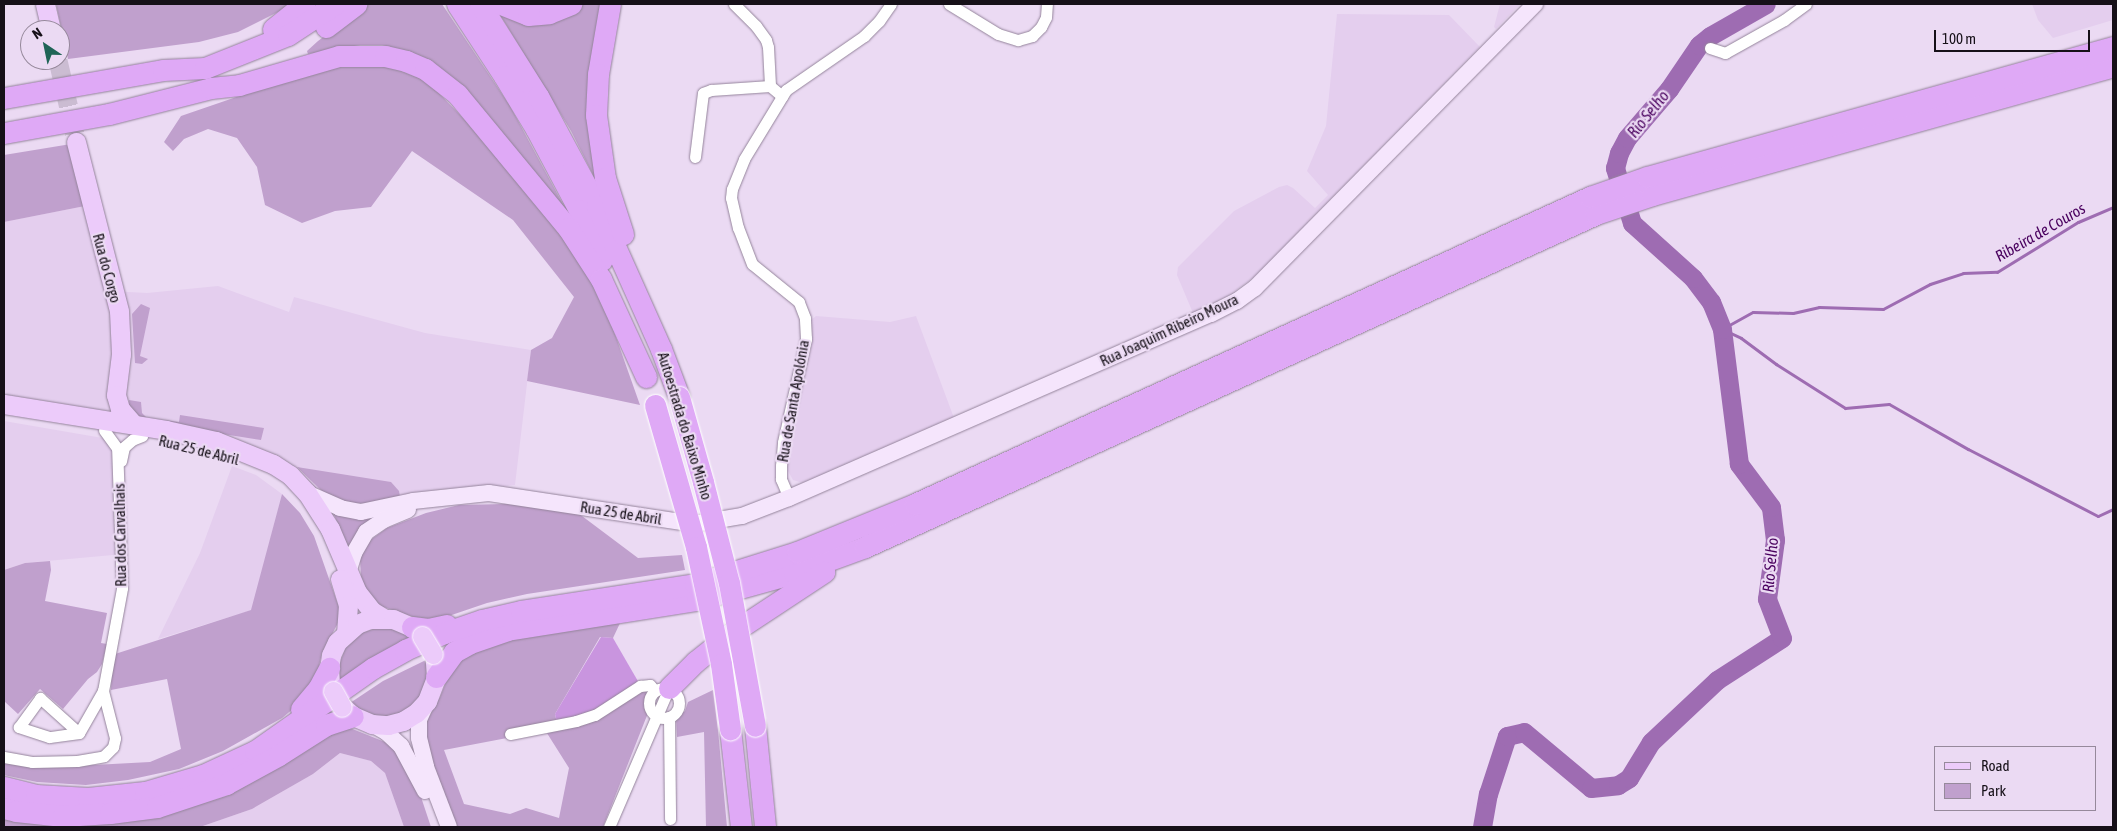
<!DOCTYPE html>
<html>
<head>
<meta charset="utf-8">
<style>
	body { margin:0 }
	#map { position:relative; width:2117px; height:831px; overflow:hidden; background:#ebdaf3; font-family:"Asap Condensed",sans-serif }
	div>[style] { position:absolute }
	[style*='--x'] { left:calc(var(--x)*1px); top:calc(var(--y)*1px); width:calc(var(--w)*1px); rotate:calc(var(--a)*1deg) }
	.built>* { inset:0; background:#e4ceee }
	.green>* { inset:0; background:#c0a0cd }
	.forest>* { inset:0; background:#c995df }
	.stream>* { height:3px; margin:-1.5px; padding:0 1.5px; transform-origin:1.5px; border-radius:1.5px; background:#9e6cb2 }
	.river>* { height:19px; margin:-9.5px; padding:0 9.5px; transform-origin:9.5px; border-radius:9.5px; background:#9e6cb2 }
	.primary-tunnel>* { height:19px; margin-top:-9.5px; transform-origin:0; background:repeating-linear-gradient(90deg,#cbbcd2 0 19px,transparent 0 28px) }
	.roads { filter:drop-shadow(0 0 1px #94849b) drop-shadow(0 0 1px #94849b) }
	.street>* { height:11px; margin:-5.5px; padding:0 5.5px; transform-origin:5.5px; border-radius:5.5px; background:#fff }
	.street>.ring { margin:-5.5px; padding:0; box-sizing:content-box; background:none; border:11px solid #fff; border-radius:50% }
	.secondary>* { height:16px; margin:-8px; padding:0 8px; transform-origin:8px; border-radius:8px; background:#f5e5fc }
	.primary>* { height:19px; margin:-9.5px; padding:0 9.5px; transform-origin:9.5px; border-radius:9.5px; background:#eccbfa }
	.highway>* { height:21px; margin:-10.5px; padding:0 10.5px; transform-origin:10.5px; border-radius:10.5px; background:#dfa9f6 }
	.bridges { filter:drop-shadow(0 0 1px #fff) drop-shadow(0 0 1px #fff) }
	.primary-bridge>* { height:19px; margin:-9.5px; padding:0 9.5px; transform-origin:9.5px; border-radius:9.5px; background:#eccbfa }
	.highway-bridge>* { height:21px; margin:-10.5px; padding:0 10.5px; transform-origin:10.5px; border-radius:10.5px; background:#dfa9f6 }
	span { translate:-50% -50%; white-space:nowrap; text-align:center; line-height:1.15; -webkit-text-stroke:4.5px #ebdaf3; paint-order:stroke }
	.street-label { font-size:15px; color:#161018 }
	.water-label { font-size:16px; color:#4a025f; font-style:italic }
	.frame { position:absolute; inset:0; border:5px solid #161018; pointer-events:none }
	.legend { position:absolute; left:1934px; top:746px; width:162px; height:65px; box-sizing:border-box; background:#ebdaf3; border:1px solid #96899b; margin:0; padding:6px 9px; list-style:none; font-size:15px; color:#161018 }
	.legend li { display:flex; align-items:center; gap:10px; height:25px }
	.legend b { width:25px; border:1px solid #96899b }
	.north { position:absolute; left:20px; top:20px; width:50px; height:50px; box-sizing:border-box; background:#ebdaf3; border:1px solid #96899b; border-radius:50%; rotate:326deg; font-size:14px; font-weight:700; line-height:20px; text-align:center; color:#161018 }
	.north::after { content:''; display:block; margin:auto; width:18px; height:22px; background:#1f6456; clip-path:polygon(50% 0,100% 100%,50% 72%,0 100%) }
	.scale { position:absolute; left:1934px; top:30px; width:156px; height:22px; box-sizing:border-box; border:2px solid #161018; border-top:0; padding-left:6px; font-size:15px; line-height:18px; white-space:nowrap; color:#161018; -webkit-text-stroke:4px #ebdaf3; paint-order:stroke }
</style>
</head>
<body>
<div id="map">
	<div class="built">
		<i style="clip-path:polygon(1500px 4px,1520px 4px,1496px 29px,1494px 27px)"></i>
		<i style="clip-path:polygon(2032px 4px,2113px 4px,2113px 20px,2053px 38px,2038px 20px)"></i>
		<i style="clip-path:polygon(1337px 14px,1449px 15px,1480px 47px,1254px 277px,1228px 296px,1193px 313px,1177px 275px,1178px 267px,1234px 211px,1279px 187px,1287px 185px,1293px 188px,1315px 208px,1328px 195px,1307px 171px,1326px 126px)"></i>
		<i style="clip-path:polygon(85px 206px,109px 291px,147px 293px,218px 286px,289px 312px,294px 297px,425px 333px,531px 350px,515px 485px,423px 496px,375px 506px,347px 505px,310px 490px,289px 466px,4px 403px,4px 222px)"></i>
		<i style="clip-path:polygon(816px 316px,890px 322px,916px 316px,954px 418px,803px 483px,793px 480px,788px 471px,786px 451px,810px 321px)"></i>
		<i style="clip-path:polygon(4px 421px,120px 441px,124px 554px,25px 563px,4px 570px)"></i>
		<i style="clip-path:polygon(232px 466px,256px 475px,282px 494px,252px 610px,158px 639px,200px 553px)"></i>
		<i style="clip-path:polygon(340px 753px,371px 761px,385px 773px,404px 827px,200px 827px,252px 809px,313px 774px)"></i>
	</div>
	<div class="green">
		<i style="clip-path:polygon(56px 4px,289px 4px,284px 9px,238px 32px,199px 42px,68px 59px)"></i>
		<i style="clip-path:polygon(367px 4px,442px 4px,510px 106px,572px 221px,407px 51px,382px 45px,360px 45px,308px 54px,307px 51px,318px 41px)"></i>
		<i style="clip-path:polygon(583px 4px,603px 4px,600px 189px,571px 131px,499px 13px,568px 14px)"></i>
		<i style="clip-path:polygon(380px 63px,427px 81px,465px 120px,580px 258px,611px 323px,640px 405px,527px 381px,531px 350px,552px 338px,574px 297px,513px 220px,412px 151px,371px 207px,335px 211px,302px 223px,265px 205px,257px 167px,237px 138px,208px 129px,184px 139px,173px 151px,164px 142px,181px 116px,260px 89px,346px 65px)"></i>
		<i style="clip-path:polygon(71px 144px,85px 206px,4px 222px,4px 155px)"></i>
		<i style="clip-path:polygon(141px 304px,150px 308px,140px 356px,148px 359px,142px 364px,135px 363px,132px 314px)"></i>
		<i style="clip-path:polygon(129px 400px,141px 402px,142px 413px,147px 418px,179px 422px,180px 415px,264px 428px,261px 440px,160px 424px,137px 417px,129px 405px)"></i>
		<i style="clip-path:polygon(297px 467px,391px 482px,399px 491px,400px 497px,373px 503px,348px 503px,323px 492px)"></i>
		<i style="clip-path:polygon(282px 494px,300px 513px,314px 536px,341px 613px,338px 623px,322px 653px,316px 679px,305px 699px,282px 718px,223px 751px,179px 769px,128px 780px,86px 785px,37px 782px,4px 775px,4px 761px,37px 768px,150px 762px,181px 749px,167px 679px,111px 690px,112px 655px,251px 610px)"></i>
		<i style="clip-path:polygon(506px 504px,555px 508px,578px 513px,638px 558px,682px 555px,685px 570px,527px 594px,487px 603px,434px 621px,426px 621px,377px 605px,365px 591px,361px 578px,360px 558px,369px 541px,387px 528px,426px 513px,459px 505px)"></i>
		<i style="clip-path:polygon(333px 512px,359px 518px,376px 518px,348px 550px)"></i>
		<i style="clip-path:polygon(50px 561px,51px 570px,45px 601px,107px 613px,101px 643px,107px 644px,102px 664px,97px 672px,88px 679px,63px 709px,40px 689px,18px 714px,4px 701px,4px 570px,25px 563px)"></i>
		<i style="clip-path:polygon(621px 621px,613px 638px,600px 637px,555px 714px,557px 723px,507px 738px,444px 750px,464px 804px,510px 814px,526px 808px,559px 818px,569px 768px,545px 730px,646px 689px,648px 713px,603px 827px,454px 827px,435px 776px,424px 726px,440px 697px,452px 667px,468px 652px,519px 636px)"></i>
		<i style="clip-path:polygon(380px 627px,400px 631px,414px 642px,340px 685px,339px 665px,346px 646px,361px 633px)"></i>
		<i style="clip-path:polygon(426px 660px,427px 680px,419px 698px,404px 712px,385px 717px,365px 714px,350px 703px,383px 681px)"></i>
		<i style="clip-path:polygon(713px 690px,718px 730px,727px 827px,706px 827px,704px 732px,677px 737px,676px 717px,685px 711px,688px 702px)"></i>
		<i style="clip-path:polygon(350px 728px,385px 742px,393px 748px,421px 797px,431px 827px,404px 827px,385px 773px,371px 761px,340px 753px,313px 774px,252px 809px,200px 827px,4px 827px,4px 816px,90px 824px,150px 819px,175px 812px,229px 795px,283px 765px,327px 734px)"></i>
	</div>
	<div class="forest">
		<i style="clip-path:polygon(601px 637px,613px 638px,639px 683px,597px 710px,557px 723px,555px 714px)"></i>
	</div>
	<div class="stream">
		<i style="--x:1722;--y:329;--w:21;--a:25"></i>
		<i style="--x:1741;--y:338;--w:44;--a:36.6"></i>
		<i style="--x:1776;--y:364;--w:82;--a:32.5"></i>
		<i style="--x:1845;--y:408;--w:44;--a:-5.2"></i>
		<i style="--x:1889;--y:404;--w:91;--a:29.7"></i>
		<i style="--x:1968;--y:449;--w:146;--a:27.3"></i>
		<i style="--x:2098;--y:516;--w:17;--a:-25"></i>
		<i style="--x:1722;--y:329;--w:35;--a:-29"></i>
		<i style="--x:1753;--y:312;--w:40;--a:1.4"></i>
		<i style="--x:1793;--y:313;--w:27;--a:-13"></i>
		<i style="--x:1819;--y:307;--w:64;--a:1.8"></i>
		<i style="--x:1883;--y:309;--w:53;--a:-28"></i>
		<i style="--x:1930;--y:284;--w:35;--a:-18"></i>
		<i style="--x:1963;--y:273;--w:34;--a:-2"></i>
		<i style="--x:1997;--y:272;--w:95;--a:-31.7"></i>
		<i style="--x:2078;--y:222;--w:38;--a:-23"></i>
	</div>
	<div class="river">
		<i style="--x:1482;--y:827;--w:34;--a:-80"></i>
		<i style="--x:1488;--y:794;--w:61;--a:-71.9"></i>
		<i style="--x:1507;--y:736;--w:17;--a:-13"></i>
		<i style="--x:1524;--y:732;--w:87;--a:39.9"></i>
		<i style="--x:1591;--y:788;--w:27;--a:-6"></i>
		<i style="--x:1618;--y:785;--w:13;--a:-32"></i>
		<i style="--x:1629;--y:778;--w:42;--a:-58.6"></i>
		<i style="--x:1651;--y:742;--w:91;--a:-43.2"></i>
		<i style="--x:1717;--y:680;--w:77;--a:-32.9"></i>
		<i style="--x:1782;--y:638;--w:42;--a:-111"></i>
		<i style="--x:1767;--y:599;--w:60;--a:-82.3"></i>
		<i style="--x:1775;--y:540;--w:33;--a:-97"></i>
		<i style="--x:1771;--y:507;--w:54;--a:-126.7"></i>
		<i style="--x:1739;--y:464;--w:136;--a:-97.2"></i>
		<i style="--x:1722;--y:329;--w:29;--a:-112"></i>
		<i style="--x:1711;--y:302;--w:30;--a:-127"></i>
		<i style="--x:1693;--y:278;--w:82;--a:-138"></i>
		<i style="--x:1632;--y:223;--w:58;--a:-107.2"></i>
		<i style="--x:1615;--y:168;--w:16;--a:-75"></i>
		<i style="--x:1619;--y:153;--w:17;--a:-62"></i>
		<i style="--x:1627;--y:138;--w:65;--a:-49.4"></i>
		<i style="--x:1669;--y:89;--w:53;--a:-55.7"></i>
		<i style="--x:1699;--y:45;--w:14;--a:-39"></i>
		<i style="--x:1710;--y:36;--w:64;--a:-29.7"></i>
	</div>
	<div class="primary-tunnel">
		<i style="--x:58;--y:60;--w:76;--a:77.1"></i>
	</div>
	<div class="roads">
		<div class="street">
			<i style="--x:734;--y:4;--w:31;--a:45"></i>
			<i style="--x:756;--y:26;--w:17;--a:54"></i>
			<i style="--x:766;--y:40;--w:7;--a:74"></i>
			<i style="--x:768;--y:47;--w:39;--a:87"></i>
			<i style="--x:949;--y:4;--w:57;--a:31.5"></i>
			<i style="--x:998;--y:34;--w:21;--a:17"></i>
			<i style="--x:1018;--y:40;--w:15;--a:-16"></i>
			<i style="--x:1032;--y:36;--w:13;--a:-45"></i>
			<i style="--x:1041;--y:27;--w:11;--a:-63"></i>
			<i style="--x:1046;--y:17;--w:13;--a:-86"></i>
			<i style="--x:1710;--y:48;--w:16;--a:18"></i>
			<i style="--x:1725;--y:53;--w:68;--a:-29.2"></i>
			<i style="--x:1784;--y:20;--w:27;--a:-36"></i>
			<i style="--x:695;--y:157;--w:64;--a:-82.9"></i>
			<i style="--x:703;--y:93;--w:9;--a:-21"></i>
			<i style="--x:711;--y:90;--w:59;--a:-3.9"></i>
			<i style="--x:770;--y:86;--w:16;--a:40"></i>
			<i style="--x:121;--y:461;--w:14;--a:-78"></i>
			<i style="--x:124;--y:447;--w:11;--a:-41"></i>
			<i style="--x:132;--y:440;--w:11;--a:-22"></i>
			<i style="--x:789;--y:498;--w:21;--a:-113"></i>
			<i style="--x:781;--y:479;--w:13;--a:-90"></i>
			<i style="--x:781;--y:466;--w:24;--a:-85"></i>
			<i style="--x:783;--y:442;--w:106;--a:-77.4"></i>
			<i style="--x:806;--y:339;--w:21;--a:-93"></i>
			<i style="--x:805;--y:318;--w:17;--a:-111"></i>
			<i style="--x:799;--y:302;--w:60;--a:-141"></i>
			<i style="--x:752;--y:264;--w:39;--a:-111"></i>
			<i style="--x:738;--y:228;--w:31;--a:-103"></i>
			<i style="--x:731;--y:198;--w:9;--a:-84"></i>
			<i style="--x:732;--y:189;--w:32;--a:-68"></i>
			<i style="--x:744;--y:159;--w:81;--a:-58.7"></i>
			<i style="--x:786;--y:90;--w:95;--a:-34.7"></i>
			<i style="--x:864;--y:36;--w:21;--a:-45"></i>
			<i style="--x:879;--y:21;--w:21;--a:-55"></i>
			<i class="ring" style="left:649px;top:688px;width:19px;height:19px"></i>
			<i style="--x:669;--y:717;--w:102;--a:89.4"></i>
			<i style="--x:79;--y:733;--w:30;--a:172"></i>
			<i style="--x:49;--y:737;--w:32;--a:-162"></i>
			<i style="--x:19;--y:727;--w:36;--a:-54"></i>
			<i style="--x:40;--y:698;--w:52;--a:41.9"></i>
			<i style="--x:79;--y:733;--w:48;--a:-60.3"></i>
			<i style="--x:103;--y:691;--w:105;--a:-79.5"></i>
			<i style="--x:122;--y:588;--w:140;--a:-92"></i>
			<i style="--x:117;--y:448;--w:22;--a:-126"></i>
			<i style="--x:510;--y:734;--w:67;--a:-11.1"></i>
			<i style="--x:576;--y:721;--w:20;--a:-18"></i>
			<i style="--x:595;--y:715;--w:54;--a:-32.8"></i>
			<i style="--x:640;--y:686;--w:10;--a:-6"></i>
			<i style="--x:650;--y:685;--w:8;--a:50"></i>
			<i style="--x:4;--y:757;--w:28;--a:10"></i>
			<i style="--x:32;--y:762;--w:45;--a:-1.3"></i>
			<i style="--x:77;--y:761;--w:27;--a:-10"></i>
			<i style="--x:104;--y:756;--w:13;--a:-45"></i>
			<i style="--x:113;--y:747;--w:9;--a:-77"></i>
			<i style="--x:115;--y:738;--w:49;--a:-104.3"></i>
			<i style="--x:609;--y:827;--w:151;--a:-66.7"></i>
		</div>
		<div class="secondary">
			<i style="--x:307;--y:493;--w:36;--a:24"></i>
			<i style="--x:340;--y:508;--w:21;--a:11"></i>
			<i style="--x:361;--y:512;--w:53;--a:-11.9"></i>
			<i style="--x:413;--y:501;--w:76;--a:-6"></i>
			<i style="--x:489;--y:493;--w:207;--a:8.6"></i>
			<i style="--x:694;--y:524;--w:49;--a:-9.5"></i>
			<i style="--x:742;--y:516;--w:50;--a:-21"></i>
			<i style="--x:789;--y:498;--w:460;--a:-23.6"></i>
			<i style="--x:1211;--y:314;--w:29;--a:-27"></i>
			<i style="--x:1237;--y:301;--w:22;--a:-36"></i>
			<i style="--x:1255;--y:288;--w:399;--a:-45.4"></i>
			<i style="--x:348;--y:573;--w:21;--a:-73"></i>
			<i style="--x:354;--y:553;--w:24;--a:-60"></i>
			<i style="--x:366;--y:532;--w:22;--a:-34"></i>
			<i style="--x:384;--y:520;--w:26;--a:-23"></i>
			<i style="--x:426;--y:704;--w:17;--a:114"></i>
			<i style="--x:419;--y:720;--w:18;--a:90"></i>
			<i style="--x:419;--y:738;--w:30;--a:76"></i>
			<i style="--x:426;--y:767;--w:64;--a:69"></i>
			<i style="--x:372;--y:724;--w:16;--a:30"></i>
			<i style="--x:386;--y:732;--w:21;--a:43"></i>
			<i style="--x:401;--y:746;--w:51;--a:61.9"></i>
		</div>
		<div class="primary">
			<i style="--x:45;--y:4;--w:27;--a:77"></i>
			<i style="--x:76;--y:142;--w:174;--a:75.7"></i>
			<i style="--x:119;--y:311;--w:43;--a:87.3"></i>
			<i style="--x:121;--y:354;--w:41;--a:97"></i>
			<i style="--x:116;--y:395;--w:15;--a:74"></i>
			<i style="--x:120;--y:409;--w:21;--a:49"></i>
			<i style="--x:4;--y:404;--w:164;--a:9.1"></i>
			<i style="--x:166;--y:430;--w:51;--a:12.4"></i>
			<i style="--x:216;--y:441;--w:61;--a:22"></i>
			<i style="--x:273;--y:464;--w:20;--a:33"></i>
			<i style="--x:290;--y:475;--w:25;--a:47"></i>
			<i style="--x:307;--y:493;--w:43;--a:57.4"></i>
			<i style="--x:330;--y:529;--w:69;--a:66.8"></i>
			<i style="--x:357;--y:592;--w:24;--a:52"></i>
			<i style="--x:372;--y:611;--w:13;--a:32"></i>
			<i style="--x:340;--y:579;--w:27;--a:73"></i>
			<i style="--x:348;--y:605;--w:27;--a:94"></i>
			<i style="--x:330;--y:683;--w:15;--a:-94"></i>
			<i style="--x:329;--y:668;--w:13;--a:-81"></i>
			<i style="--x:331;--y:655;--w:14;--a:-65"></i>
			<i style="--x:337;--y:642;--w:27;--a:-42"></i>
			<i style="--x:357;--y:624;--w:14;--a:-21"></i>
			<i style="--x:370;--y:619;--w:23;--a:0"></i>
			<i style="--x:393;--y:619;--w:21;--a:23"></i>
			<i style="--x:412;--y:627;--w:13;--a:42"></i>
			<i style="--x:343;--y:707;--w:13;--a:42"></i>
			<i style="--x:353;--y:716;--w:21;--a:23"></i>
			<i style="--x:372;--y:724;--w:16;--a:4"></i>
			<i style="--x:388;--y:725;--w:16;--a:-15"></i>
			<i style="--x:403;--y:721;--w:15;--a:-32"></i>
			<i style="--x:416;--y:713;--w:16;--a:-47"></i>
			<i style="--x:427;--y:701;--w:26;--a:-69"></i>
			<i style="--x:436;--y:677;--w:15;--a:-94"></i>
		</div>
		<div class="highway">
			<i style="--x:457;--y:4;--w:86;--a:56.9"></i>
			<i style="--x:504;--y:76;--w:62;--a:58.9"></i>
			<i style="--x:536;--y:129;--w:92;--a:62"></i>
			<i style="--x:579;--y:210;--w:55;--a:65.3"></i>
			<i style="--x:480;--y:4;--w:109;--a:57.8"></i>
			<i style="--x:538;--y:96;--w:125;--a:61.8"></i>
			<i style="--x:597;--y:206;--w:157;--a:65.9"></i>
			<i style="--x:661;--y:349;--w:51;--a:69.4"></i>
			<i style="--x:501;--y:4;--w:29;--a:22"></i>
			<i style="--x:528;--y:15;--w:21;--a:-5"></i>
			<i style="--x:549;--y:13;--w:24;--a:-22"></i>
			<i style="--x:610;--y:4;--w:71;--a:99.7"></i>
			<i style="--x:598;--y:74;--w:41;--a:92.8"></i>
			<i style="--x:596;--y:115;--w:64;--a:81.9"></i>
			<i style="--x:605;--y:178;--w:59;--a:72.2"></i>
			<i style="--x:326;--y:27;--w:38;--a:-37"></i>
			<i style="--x:273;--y:29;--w:40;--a:-39"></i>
			<i style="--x:4;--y:98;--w:161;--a:-10"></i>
			<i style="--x:163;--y:70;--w:42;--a:-2.7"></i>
			<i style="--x:205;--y:68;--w:89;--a:-21.7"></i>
			<i style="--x:288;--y:35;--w:56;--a:-33.4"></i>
			<i style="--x:4;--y:133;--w:107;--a:-10.3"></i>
			<i style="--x:109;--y:114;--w:105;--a:-14.3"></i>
			<i style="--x:211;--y:88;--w:28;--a:-6"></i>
			<i style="--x:239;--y:85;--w:104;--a:-16.2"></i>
			<i style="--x:339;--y:56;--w:46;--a:0"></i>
			<i style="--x:385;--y:56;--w:22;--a:13"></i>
			<i style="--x:406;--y:61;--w:21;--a:23"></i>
			<i style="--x:425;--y:69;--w:41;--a:38"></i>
			<i style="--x:457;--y:94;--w:174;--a:50.4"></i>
			<i style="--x:568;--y:228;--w:61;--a:57.1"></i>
			<i style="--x:601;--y:279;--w:108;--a:65.3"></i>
			<i style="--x:412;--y:627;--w:16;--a:7"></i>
			<i style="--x:428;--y:629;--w:19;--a:-12"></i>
			<i style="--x:436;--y:677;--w:31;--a:-54"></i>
			<i style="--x:454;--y:652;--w:18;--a:-29"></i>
			<i style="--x:470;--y:643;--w:39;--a:-19"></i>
			<i style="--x:507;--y:630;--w:192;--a:-9"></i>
			<i style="--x:697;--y:600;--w:101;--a:-15.6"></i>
			<i style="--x:794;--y:573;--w:76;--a:-20.1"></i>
			<i style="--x:865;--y:547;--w:803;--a:-24.49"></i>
			<i style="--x:1596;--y:214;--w:59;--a:-18.7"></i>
			<i style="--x:1652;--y:195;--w:479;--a:-15.6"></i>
			<i style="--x:669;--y:688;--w:37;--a:-45"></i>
			<i style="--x:695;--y:662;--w:45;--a:-38.7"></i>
			<i style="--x:730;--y:634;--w:113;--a:-33.4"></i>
			<i style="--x:301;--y:709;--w:26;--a:-50"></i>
			<i style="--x:318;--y:689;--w:24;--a:-62"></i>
			<i style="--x:755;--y:726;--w:101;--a:84.3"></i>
			<i style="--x:730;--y:729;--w:99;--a:83.6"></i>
			<i style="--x:4;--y:787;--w:33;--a:14"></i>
			<i style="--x:36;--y:795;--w:52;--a:3.3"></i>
			<i style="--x:88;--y:798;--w:57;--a:-6"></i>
			<i style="--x:145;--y:792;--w:60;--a:-16.3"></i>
			<i style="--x:203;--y:775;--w:57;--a:-24.8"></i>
			<i style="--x:255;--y:751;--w:144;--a:-35.1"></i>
			<i style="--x:373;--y:668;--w:37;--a:-29"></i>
			<i style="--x:405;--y:650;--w:43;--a:-23.6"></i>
			<i style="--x:444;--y:633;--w:40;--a:-18.9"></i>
			<i style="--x:482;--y:620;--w:40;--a:-13"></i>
			<i style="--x:521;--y:611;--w:176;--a:-8.8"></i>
			<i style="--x:695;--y:584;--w:107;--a:-17.4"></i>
			<i style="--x:797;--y:552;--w:127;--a:-22.1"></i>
			<i style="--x:915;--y:504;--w:742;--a:-24.46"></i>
			<i style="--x:1590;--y:197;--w:60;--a:-19.3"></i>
			<i style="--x:1647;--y:177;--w:484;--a:-15.6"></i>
			<i style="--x:4;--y:808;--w:12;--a:14"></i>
			<i style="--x:16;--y:811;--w:47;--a:6.1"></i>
			<i style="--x:63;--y:816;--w:47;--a:-3.7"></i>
			<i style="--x:110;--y:813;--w:47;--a:-7.3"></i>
			<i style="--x:157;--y:807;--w:73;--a:-18.4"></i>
			<i style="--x:226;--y:784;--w:60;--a:-28.7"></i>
			<i style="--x:279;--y:755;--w:56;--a:-32.6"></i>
			<i style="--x:326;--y:725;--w:28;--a:-18"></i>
		</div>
	</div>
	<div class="bridges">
		<div class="primary-bridge">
			<i style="--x:422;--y:636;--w:21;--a:59"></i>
			<i style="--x:333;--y:691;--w:18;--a:61"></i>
		</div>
		<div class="highway-bridge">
			<i style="--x:679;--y:397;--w:88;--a:74.2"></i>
			<i style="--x:703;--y:482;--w:104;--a:75.6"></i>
			<i style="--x:729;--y:583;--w:145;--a:79.7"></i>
			<i style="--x:655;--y:405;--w:148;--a:73.9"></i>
			<i style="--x:696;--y:547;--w:120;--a:77.9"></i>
			<i style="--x:721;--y:664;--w:66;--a:82.1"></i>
		</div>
	</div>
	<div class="street-label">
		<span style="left:107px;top:268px;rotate:75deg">Rua do Corgo</span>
		<span style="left:1169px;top:330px;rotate:-25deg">Rua Joaquim Ribeiro Moura</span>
		<span style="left:793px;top:401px;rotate:-80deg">Rua de Santa Apolónia</span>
		<span style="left:685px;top:426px;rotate:73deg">Autoestrada do Baixo Minho</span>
		<span style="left:199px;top:450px;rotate:14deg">Rua 25 de Abril</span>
		<span style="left:621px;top:513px;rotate:9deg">Rua 25 de Abril</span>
		<span style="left:120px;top:535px;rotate:-91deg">Rua dos Carvalhais</span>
	</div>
	<div class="water-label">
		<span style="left:1648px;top:114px;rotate:-51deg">Rio Selho</span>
		<span style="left:2040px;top:232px;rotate:-30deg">Ribeira de Couros</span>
		<span style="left:1770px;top:565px;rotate:-85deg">Rio Selho</span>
	</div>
	<div class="frame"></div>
	<ul class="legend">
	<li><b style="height:6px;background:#eccbfa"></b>Road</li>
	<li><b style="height:14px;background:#c0a0cd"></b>Park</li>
	</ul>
	<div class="north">N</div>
	<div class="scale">100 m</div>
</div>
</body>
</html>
